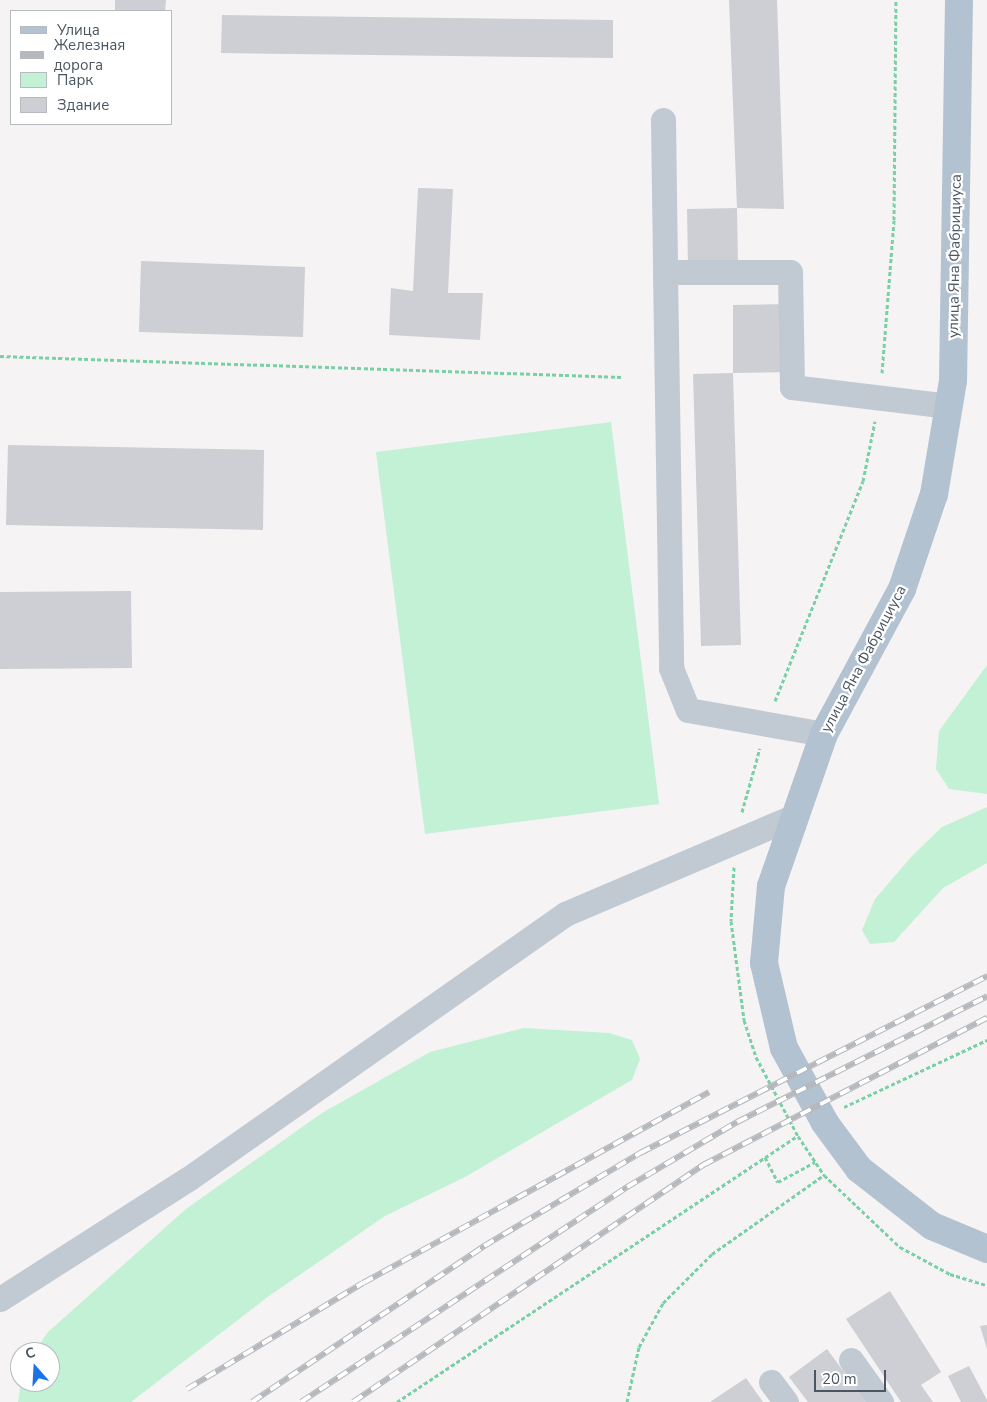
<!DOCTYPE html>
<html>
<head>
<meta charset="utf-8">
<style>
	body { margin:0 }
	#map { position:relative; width:987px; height:1402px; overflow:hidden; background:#f5f3f3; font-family:"Nunito Sans",sans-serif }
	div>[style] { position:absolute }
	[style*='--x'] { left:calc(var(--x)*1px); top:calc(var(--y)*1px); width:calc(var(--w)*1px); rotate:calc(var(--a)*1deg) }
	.green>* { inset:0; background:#c3f1d5 }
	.building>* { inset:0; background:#cdcfd5 }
	.path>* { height:3px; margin-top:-1.5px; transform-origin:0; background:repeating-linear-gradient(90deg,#7ad0a6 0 4px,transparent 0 6.5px) }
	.minor>* { height:25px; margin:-12.5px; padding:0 12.5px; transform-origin:12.5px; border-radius:12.5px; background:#c1cad2 }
	.major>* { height:28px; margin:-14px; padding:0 14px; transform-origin:14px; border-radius:14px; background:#b3c2d1 }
	.rail>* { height:5.5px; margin-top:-2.75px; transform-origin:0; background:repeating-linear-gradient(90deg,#fff 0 11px,#b5b8bd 0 22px); box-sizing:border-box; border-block:1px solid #b5b8bd }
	span { translate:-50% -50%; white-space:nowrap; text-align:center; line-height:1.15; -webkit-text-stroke:4.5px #fff; paint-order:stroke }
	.street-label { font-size:15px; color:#4a5661 }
	.legend { position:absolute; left:10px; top:10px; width:162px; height:115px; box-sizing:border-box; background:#fff; border:1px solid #b7bbc0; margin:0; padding:6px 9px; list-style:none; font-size:15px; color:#4a5661 }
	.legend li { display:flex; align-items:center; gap:10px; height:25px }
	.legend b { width:25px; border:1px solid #b7bbc0 }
	.north { position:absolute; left:10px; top:1342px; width:50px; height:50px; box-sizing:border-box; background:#fff; border:1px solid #b7bbc0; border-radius:50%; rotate:341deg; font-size:14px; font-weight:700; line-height:20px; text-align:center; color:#4a5661 }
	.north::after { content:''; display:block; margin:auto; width:18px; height:22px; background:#1a73e8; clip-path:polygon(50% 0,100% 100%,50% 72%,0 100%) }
	.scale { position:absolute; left:814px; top:1370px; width:72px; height:22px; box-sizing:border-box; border:2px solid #4a5661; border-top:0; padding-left:6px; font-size:15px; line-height:18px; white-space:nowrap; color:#4a5661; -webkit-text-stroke:4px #fff; paint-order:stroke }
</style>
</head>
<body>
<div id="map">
	<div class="green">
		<i style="clip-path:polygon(611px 422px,659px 804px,425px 834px,376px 452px)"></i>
		<i style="clip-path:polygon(987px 665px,987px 794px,949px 789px,936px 769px,939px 731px)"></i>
		<i style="clip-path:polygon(987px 807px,987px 863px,943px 888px,894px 942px,870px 944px,862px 930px,875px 899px,912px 856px,942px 827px)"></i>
		<i style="clip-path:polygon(524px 1028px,609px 1033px,632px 1040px,640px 1059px,632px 1080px,465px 1177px,385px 1216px,269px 1296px,131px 1402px,18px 1402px,21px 1382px,50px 1382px,50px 1352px,34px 1352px,48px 1332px,186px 1209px,322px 1113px,430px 1052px)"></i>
	</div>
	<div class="building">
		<i style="clip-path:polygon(115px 0,166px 0,165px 11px,115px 11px)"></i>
		<i style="clip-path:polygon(729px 0,777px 0,784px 209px,737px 208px,738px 265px,688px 265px,687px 209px,737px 208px)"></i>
		<i style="clip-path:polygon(222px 15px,613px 20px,613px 58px,221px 53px)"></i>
		<i style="clip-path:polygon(418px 188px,453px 189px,448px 293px,483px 293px,480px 340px,389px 335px,391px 288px,413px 291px)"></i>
		<i style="clip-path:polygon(141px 261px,305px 267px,303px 337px,139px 332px)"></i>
		<i style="clip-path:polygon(789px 304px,790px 372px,733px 373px,741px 645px,701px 646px,693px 374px,733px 373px,733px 305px)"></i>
		<i style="clip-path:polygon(8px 445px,264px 450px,263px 530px,6px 525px)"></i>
		<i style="clip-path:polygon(131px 591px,132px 668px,0 669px,0 592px)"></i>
		<i style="clip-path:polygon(890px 1291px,941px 1372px,921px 1385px,933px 1402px,901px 1402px,846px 1319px)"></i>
		<i style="clip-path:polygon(987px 1325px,987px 1349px,980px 1326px)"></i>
		<i style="clip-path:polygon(827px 1349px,866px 1402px,808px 1402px,789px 1377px)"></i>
		<i style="clip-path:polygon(969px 1366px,987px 1400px,987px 1402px,961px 1402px,948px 1376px)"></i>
		<i style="clip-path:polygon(746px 1378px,763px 1402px,710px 1402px)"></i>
	</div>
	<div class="path">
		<i style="--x:0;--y:356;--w:622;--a:1.93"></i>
		<i style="--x:882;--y:373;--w:153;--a:-85.5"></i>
		<i style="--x:894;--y:220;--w:220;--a:-89.5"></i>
		<i style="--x:775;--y:701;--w:237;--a:-68.2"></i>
		<i style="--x:863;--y:481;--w:61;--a:-78.7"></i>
		<i style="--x:742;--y:812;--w:66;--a:-74.3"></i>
		<i style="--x:734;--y:867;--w:54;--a:93.2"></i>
		<i style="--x:731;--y:921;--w:100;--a:82.5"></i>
		<i style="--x:744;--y:1020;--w:39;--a:72"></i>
		<i style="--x:756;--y:1057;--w:89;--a:62"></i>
		<i style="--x:798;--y:1136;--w:47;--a:56.3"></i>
		<i style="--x:824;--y:1175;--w:105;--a:43.5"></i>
		<i style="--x:900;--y:1247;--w:57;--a:28.4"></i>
		<i style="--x:950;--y:1274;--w:39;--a:17"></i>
		<i style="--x:844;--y:1107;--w:158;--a:-25.1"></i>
		<i style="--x:765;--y:1157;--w:28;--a:63"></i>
		<i style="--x:778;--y:1182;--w:42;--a:-28.4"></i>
		<i style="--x:397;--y:1402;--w:481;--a:-33.6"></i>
		<i style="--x:627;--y:1402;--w:56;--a:-77.7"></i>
		<i style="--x:639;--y:1347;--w:50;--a:-61.4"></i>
		<i style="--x:663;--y:1303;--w:69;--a:-45"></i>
		<i style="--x:712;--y:1254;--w:137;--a:-35.2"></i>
	</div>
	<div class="minor">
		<i style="--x:663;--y:120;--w:152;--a:89.2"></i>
		<i style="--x:665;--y:272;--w:125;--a:0"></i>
		<i style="--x:790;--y:272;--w:115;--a:89"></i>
		<i style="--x:792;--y:387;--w:158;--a:6.9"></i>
		<i style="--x:665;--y:272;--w:396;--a:89.1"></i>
		<i style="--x:671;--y:668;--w:45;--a:68"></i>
		<i style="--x:688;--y:710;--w:138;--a:10"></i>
		<i style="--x:0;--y:1299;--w:223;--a:-32.6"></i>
		<i style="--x:188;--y:1179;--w:461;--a:-35.1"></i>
		<i style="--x:565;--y:914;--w:250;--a:-23.1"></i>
		<i style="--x:851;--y:1360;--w:52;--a:54.5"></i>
		<i style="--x:771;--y:1382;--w:25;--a:53"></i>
	</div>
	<div class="major">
		<i style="--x:959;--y:0;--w:381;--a:90.9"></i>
		<i style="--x:953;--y:381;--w:115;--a:99.5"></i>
		<i style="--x:934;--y:494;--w:100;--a:108.6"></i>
		<i style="--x:902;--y:589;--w:165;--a:118.3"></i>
		<i style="--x:824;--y:734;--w:161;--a:109.2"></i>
		<i style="--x:771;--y:886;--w:77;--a:95.2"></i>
		<i style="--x:764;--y:963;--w:87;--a:76.8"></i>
		<i style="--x:784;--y:1048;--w:85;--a:61.3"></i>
		<i style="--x:825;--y:1123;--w:57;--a:53.5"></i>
		<i style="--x:859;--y:1169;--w:93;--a:38"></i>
		<i style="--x:932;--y:1226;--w:60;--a:22.7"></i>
	</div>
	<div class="rail">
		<i style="--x:187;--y:1389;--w:205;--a:-31.1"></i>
		<i style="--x:363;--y:1283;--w:395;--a:-28.9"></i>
		<i style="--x:252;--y:1402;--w:280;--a:-33.9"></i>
		<i style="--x:484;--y:1246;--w:182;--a:-30.8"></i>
		<i style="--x:640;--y:1153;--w:390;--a:-27"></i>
		<i style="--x:301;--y:1402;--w:391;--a:-33.4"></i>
		<i style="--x:627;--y:1187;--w:128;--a:-30.6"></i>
		<i style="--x:737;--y:1122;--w:280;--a:-26.7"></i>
		<i style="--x:353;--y:1402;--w:423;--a:-34.1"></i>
		<i style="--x:703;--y:1165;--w:320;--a:-27.4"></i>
	</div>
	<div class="street-label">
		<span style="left:955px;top:256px;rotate:-89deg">улица Яна Фабрициуса</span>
		<span style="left:864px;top:659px;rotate:-62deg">улица Яна Фабрициуса</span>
	</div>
	<ul class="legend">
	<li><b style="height:6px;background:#b3c2d1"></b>Улица</li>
	<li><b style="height:6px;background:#b5b8bd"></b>Железная дорога</li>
	<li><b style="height:14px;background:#c3f1d5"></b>Парк</li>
	<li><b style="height:14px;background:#cdcfd5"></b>Здание</li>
	</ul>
	<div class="north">С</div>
	<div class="scale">20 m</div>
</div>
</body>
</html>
